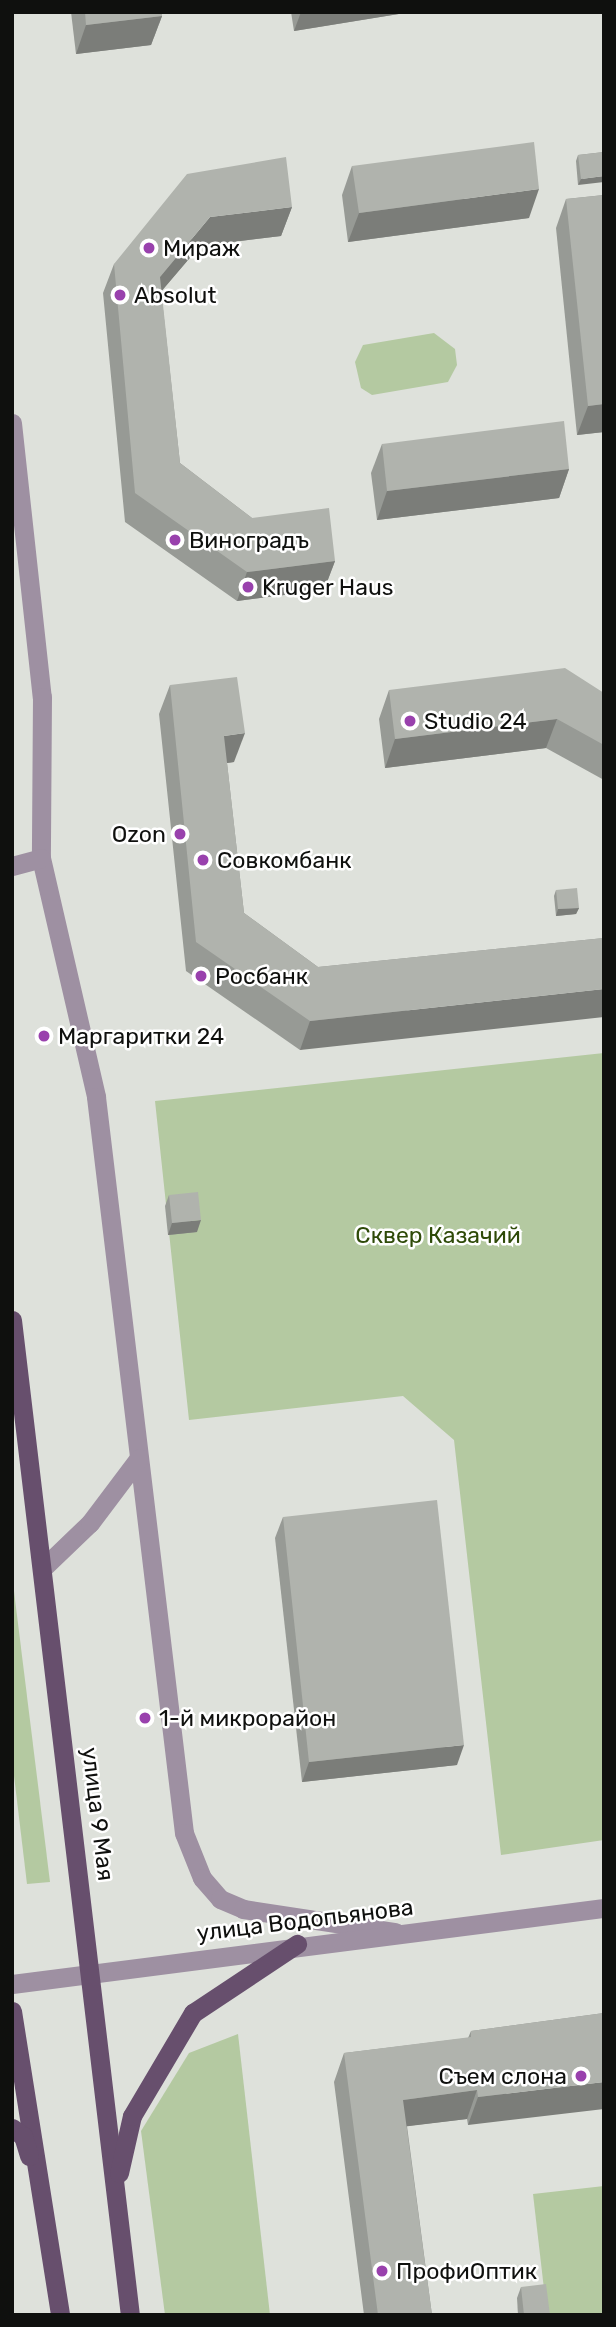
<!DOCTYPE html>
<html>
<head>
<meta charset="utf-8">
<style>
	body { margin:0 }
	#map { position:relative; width:616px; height:2327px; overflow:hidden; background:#dee1db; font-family:Rubik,sans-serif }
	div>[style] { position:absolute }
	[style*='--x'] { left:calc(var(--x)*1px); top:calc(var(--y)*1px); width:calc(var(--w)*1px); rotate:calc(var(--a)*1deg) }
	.green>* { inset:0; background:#b4c9a1 }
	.minor>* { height:19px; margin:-9.5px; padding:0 9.5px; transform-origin:9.5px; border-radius:9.5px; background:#9e90a2 }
	.tertiary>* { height:19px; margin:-9.5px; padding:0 9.5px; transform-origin:9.5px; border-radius:9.5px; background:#9e90a2 }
	.primary>* { height:19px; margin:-9.5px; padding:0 9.5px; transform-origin:9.5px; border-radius:9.5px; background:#674f6d }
	.wall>* { inset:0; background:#979a95 }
	.shaded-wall>* { inset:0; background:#7b7d79 }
	.building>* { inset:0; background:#b0b3ad }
	.dots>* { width:19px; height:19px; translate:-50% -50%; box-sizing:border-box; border:4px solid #fff; border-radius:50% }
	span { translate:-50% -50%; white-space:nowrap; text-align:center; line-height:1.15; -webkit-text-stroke:5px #fff; paint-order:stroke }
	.poi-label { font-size:23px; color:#0f100e }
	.left { translate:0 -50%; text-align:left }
	.right { translate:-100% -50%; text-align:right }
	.park-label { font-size:23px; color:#2e4a08 }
	.street-label { font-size:23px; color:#0f100e }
	.frame { position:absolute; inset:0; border:14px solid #0f100e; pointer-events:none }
</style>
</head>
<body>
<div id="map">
	<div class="green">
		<i style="clip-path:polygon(434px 333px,455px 349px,457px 365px,448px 382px,372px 395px,361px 388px,355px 362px,363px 345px)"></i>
		<i style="clip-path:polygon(604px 1053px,604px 1840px,501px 1855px,454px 1440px,403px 1396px,189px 1420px,155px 1101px)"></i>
		<i style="clip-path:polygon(12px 1575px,50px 1882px,27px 1884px,12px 1759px)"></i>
		<i style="clip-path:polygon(238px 2034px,270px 2315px,165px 2315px,141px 2131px,189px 2053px)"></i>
		<i style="clip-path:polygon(604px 2186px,604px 2315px,547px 2315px,533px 2194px)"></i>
	</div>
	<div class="minor">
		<i style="--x:12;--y:423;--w:276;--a:83.8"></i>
		<i style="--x:42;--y:697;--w:161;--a:90.4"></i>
		<i style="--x:41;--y:858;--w:245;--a:77"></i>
		<i style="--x:96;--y:1097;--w:741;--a:83.18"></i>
		<i style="--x:184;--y:1833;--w:48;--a:68.2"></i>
		<i style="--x:202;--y:1878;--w:28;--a:49"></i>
		<i style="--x:220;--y:1899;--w:25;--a:23"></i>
		<i style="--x:243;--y:1909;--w:154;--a:8.6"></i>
		<i style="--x:12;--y:866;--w:30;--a:-15"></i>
		<i style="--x:43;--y:1568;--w:65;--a:-43.8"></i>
		<i style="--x:90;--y:1523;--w:81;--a:-53"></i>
	</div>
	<div class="tertiary">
		<i style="--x:12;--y:1984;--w:597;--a:-7.32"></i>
	</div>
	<div class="primary">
		<i style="--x:12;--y:1320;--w:1002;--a:83.24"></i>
		<i style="--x:12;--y:2011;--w:308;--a:81"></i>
		<i style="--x:12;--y:2128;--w:14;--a:36"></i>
		<i style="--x:23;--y:2136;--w:21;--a:73"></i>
		<i style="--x:119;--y:2173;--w:58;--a:-77.2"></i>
		<i style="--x:132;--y:2116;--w:120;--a:-59.4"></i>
		<i style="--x:193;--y:2013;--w:125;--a:-33.6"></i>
	</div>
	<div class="wall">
		<i style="clip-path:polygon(71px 12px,161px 12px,162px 16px,151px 45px,76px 54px)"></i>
		<i style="clip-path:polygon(291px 12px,411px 12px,294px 31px)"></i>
		<i style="clip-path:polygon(604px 152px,578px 185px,576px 161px,578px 155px)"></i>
		<i style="clip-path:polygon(352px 166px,529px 218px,348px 242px,342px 195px)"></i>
		<i style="clip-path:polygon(604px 195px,604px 432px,577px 435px,556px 228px,566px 199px)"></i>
		<i style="clip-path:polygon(292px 207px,281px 236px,200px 246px,161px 291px,180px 463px,252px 518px,335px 561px,324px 590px,237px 601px,125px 522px,103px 293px,114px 264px)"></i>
		<i style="clip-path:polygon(382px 444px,569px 469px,559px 498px,377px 520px,371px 473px)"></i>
		<i style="clip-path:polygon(170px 685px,234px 762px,227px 763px,244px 913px,318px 967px,604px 938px,300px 1050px,186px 971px,159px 714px)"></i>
		<i style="clip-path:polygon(389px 690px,604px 693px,604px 780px,546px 748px,385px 768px,379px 719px)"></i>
		<i style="clip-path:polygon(556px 890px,579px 908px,576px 914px,556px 916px,554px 896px)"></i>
		<i style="clip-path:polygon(169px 1195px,197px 1232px,168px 1235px,165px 1206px)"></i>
		<i style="clip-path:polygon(283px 1517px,457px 1765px,302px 1782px,275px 1538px)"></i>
		<i style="clip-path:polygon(604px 2013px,468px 2125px,467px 2119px,407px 2126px,432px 2315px,364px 2315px,334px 2082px,344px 2053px,468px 2038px,471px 2031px)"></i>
		<i style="clip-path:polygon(521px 2287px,550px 2315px,518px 2315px,517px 2298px)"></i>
	</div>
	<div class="shaded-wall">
		<i style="clip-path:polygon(301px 12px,411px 12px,294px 31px)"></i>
		<i style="clip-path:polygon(162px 16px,151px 45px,76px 54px,86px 25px)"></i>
		<i style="clip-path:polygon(604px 176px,604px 182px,578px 185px,581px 179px)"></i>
		<i style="clip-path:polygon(539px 189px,529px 218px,348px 242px,359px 213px)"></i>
		<i style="clip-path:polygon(292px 207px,281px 236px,200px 246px,149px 306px,160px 277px,210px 217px)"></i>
		<i style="clip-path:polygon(604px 404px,604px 432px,577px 435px,588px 406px)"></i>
		<i style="clip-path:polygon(569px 469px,559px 498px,377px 520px,387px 491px)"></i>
		<i style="clip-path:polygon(335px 561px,324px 590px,237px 601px,247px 572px)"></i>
		<i style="clip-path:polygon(557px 719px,546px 748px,385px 768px,395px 739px)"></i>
		<i style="clip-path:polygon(245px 733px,234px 762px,213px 765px,224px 736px)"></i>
		<i style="clip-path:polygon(579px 908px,576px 914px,556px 916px,558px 909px)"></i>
		<i style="clip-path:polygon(604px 989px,604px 1017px,300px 1050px,310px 1021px)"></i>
		<i style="clip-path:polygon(201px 1220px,197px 1232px,168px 1235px,172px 1223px)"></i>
		<i style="clip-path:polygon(464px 1745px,457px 1765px,302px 1782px,309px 1762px)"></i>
		<i style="clip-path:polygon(604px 2082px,604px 2109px,468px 2125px,478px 2097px)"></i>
		<i style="clip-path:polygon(477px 2090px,467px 2119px,393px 2128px,403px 2100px)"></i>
	</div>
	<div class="building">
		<i style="clip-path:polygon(85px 12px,161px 12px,162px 16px,86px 25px)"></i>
		<i style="clip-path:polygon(534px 142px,539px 189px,359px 213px,352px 166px)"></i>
		<i style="clip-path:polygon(604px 152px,604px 176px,581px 179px,578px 155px)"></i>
		<i style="clip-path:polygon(286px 157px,292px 207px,210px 217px,160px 277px,180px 463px,252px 518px,329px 508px,335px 561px,247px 572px,135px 493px,114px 264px,187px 174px)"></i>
		<i style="clip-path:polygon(604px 195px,604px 404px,588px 406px,566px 199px)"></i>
		<i style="clip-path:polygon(564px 421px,569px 469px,387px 491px,382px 444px)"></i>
		<i style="clip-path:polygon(565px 668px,604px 693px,604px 745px,557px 719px,395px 739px,389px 690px)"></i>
		<i style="clip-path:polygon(237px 677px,245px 733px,224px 736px,244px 913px,318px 967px,604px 938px,604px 989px,310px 1021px,196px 942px,170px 685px)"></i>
		<i style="clip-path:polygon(577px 888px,579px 908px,558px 909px,556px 890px)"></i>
		<i style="clip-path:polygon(198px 1192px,201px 1220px,172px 1223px,169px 1195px)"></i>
		<i style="clip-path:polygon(437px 1500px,464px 1745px,309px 1762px,283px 1517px)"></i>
		<i style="clip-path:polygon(604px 2013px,604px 2082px,478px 2097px,477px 2090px,403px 2100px,432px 2315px,378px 2315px,344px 2053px,471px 2037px,471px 2031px)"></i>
		<i style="clip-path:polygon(546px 2284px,550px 2315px,524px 2315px,521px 2287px)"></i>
	</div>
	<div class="dots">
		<i style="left:149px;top:248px;background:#9941ad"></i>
		<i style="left:120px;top:295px;background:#9941ad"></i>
		<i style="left:175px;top:540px;background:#9941ad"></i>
		<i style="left:248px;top:587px;background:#9941ad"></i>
		<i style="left:410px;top:721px;background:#9941ad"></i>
		<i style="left:180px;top:834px;background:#9941ad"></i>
		<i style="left:203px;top:860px;background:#9941ad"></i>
		<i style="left:201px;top:976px;background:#9941ad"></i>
		<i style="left:44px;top:1036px;background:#9941ad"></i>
		<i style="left:145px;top:1718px;background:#9941ad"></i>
		<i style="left:581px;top:2076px;background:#9941ad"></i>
		<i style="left:382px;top:2271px;background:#9941ad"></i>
	</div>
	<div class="poi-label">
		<span class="left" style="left:163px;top:248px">Мираж</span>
		<span class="left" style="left:134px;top:295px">Absolut</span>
		<span class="left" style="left:189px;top:540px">Виноградъ</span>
		<span class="left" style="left:262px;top:587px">Kruger Haus</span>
		<span class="left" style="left:424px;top:721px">Studio 24</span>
		<span class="right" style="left:166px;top:834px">Ozon</span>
		<span class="left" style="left:217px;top:860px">Совкомбанк</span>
		<span class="left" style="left:215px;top:976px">Росбанк</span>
		<span class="left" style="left:58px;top:1036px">Маргаритки 24</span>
		<span class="left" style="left:159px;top:1718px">1-й микрорайон</span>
		<span class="right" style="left:567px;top:2076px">Съем слона</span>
		<span class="left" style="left:396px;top:2271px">ПрофиОптик</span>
	</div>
	<div class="park-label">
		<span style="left:438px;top:1235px">Сквер Казачий</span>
	</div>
	<div class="street-label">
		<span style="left:98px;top:1814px;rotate:83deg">улица 9 Мая</span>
		<span style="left:305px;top:1920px;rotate:-7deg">улица Водопьянова</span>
	</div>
	<div class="frame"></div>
</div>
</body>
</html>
